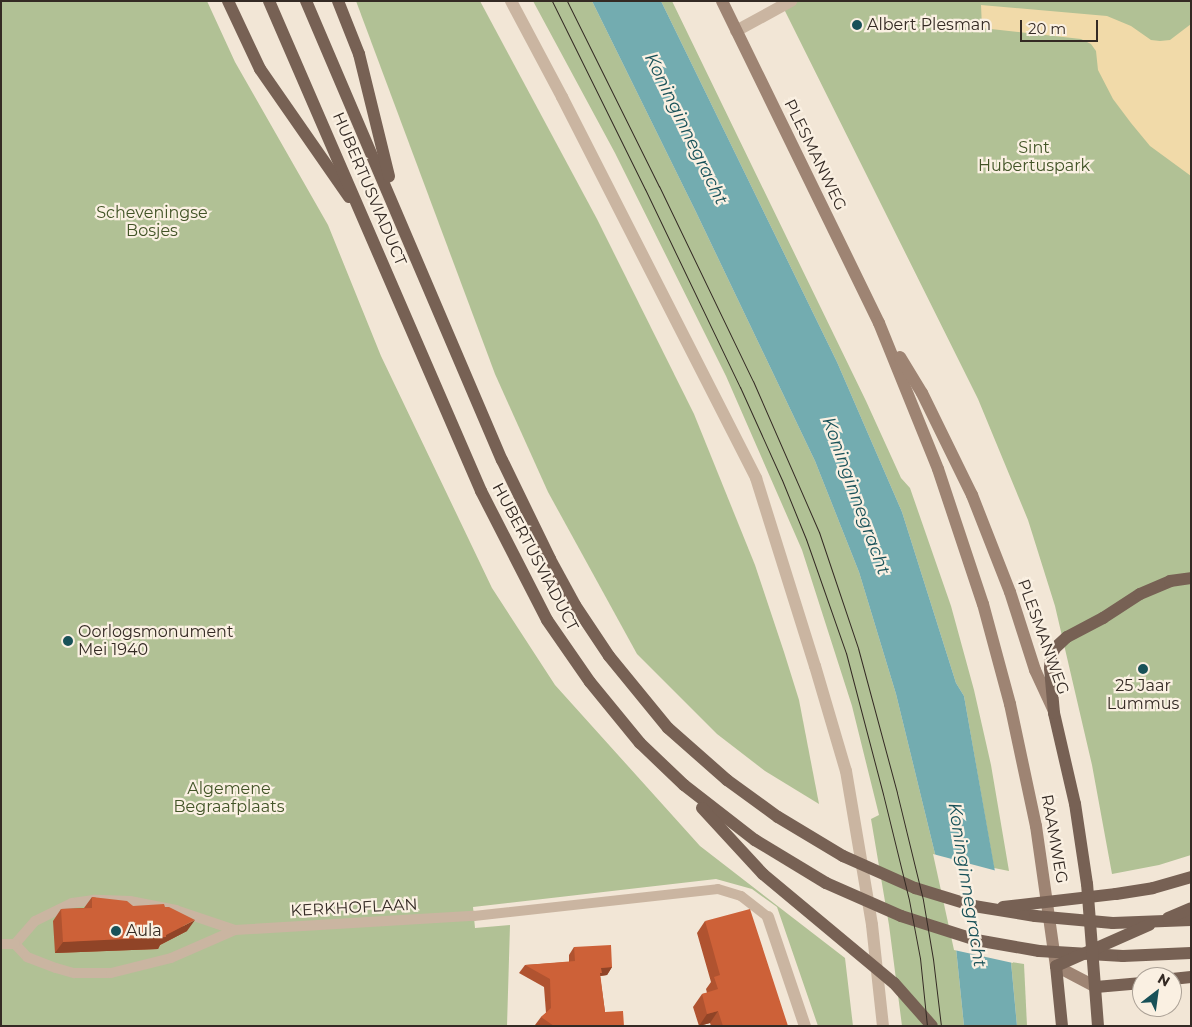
<!DOCTYPE html>
<html>
<head>
<meta charset="utf-8">
<style>
	body { margin:0 }
	#map { position:relative; width:1192px; height:1027px; overflow:hidden; background:#f2e6d6; font-family:Montserrat,sans-serif }
	div>[style] { position:absolute }
	[style*='--x'] { left:calc(var(--x)*1px); top:calc(var(--y)*1px); width:calc(var(--w)*1px); rotate:calc(var(--a)*1deg) }
	.green>* { inset:0; background:#b1c195 }
	.sand>* { inset:0; background:#f1daa9 }
	.water>* { inset:0; background:#73acb0 }
	.pier>* { inset:0; background:#f2e6d6 }
	.lane>* { height:10px; margin:-5px; padding:0 5px; transform-origin:5px; border-radius:5px; background:#cab5a1 }
	.street>* { height:12px; margin:-6px; padding:0 6px; transform-origin:6px; border-radius:6px; background:#cab5a1 }
	.secondary>* { height:12px; margin:-6px; padding:0 6px; transform-origin:6px; border-radius:6px; background:#9e8473 }
	.primary>* { height:12px; margin:-6px; padding:0 6px; transform-origin:6px; border-radius:6px; background:#776154 }
	.tram>* { height:1px; margin:-0.5px; padding:0 0.5px; transform-origin:0.5px; border-radius:0.5px; background:#342a24 }
	.wall>* { inset:0; background:#b05330 }
	.shaded-wall>* { inset:0; background:#904427 }
	.building>* { inset:0; background:#cd6138 }
	.dots>* { width:14px; height:14px; translate:-50% -50%; box-sizing:border-box; border:2px solid #faf0e2; border-radius:50% }
	span { translate:-50% -50%; white-space:nowrap; text-align:center; line-height:1.15; -webkit-text-stroke:4.5px #faf0e2; paint-order:stroke }
	.poi-label { font-size:16px; color:#342a24 }
	.left { translate:0 -50%; text-align:left }
	.park-label { font-size:16px; color:#425427 }
	.street-label { font-size:16px; color:#342a24 }
	.water-label { font-size:18px; color:#185158; font-style:italic }
	.frame { position:absolute; inset:0; border:2px solid #342a24; pointer-events:none }
	.north { position:absolute; left:1132px; top:967px; width:50px; height:50px; box-sizing:border-box; background:#faf0e2; border:1px solid #aba196; border-radius:50%; rotate:30deg; font-size:14px; font-weight:700; line-height:20px; text-align:center; color:#342a24 }
	.north::after { content:''; display:block; margin:auto; width:18px; height:22px; background:#185158; clip-path:polygon(50% 0,100% 100%,50% 72%,0 100%) }
	.scale { position:absolute; left:1020px; top:20px; width:78px; height:22px; box-sizing:border-box; border:2px solid #342a24; border-top:0; padding-left:6px; font-size:15px; line-height:18px; white-space:nowrap; color:#342a24; -webkit-text-stroke:4px #faf0e2; paint-order:stroke }
</style>
</head>
<body>
<div id="map">
	<div class="green">
		<i style="clip-path:polygon(1px 1px,207px 1px,235px 62px,328px 225px,381px 356px,492px 588px,555px 685px,700px 846px,845px 958px,853px 1026px,818px 1026px,777px 907px,752px 889px,716px 879px,473px 907px,475px 928px,510px 925px,507px 1026px,1px 1026px)"></i>
		<i style="clip-path:polygon(356px 1px,480px 1px,597px 219px,694px 414px,755px 565px,784px 652px,799px 700px,819px 804px,765px 771px,717px 734px,637px 654px,548px 492px,495px 374px)"></i>
		<i style="clip-path:polygon(533px 1px,592px 1px,696px 212px,815px 461px,859px 572px,896px 694px,937px 862px,956px 948px,964px 1026px,902px 1026px,889px 925px,871px 819px,879px 815px,852px 706px,802px 550px,726px 376px,615px 153px)"></i>
		<i style="clip-path:polygon(661px 1px,672px 1px,866px 401px,901px 478px,910px 488px,951px 606px,974px 690px,991px 765px,1009px 871px,994px 868px,964px 696px,956px 683px,902px 512px,837px 362px)"></i>
		<i style="clip-path:polygon(795px 1px,1191px 1px,1191px 855px,1159px 865px,1112px 874px,1092px 765px,1055px 606px,1028px 520px,978px 399px,784px 9px)"></i>
		<i style="clip-path:polygon(1011px 962px,1024px 964px,1027px 1026px,1017px 1026px)"></i>
	</div>
	<div class="sand">
		<i style="clip-path:polygon(981px 5px,1107px 16px,1131px 26px,1151px 40px,1160px 41px,1170px 40px,1191px 24px,1191px 176px,1150px 146px,1131px 123px,1113px 99px,1098px 70px,1096px 51px,1091px 44px,1081px 39px,982px 28px)"></i>
	</div>
	<div class="water">
		<i style="clip-path:polygon(592px 1px,661px 1px,837px 362px,902px 512px,956px 683px,964px 696px,1011px 962px,1017px 1026px,964px 1026px,956px 948px,937px 862px,896px 694px,859px 572px,815px 461px,696px 212px)"></i>
	</div>
	<div class="pier">
		<i style="clip-path:polygon(933px 854px,997px 871px,1013px 963px,954px 950px)"></i>
	</div>
	<div class="lane">
		<i style="--x:235;--y:930;--w:62;--a:-161.3"></i>
		<i style="--x:176;--y:910;--w:47;--a:-168.9"></i>
		<i style="--x:130;--y:901;--w:36;--a:-178"></i>
		<i style="--x:94;--y:900;--w:22;--a:172"></i>
		<i style="--x:72;--y:903;--w:41;--a:154.1"></i>
		<i style="--x:35;--y:921;--w:30;--a:131"></i>
		<i style="--x:15;--y:944;--w:18;--a:47"></i>
		<i style="--x:27;--y:957;--w:31;--a:21"></i>
		<i style="--x:56;--y:968;--w:19;--a:16"></i>
		<i style="--x:74;--y:973;--w:37;--a:0"></i>
		<i style="--x:111;--y:973;--w:62;--a:-14"></i>
		<i style="--x:171;--y:958;--w:70;--a:-23.6"></i>
		<i style="--x:235;--y:930;--w:239;--a:-3.4"></i>
		<i style="--x:474;--y:916;--w:245;--a:-6.3"></i>
		<i style="--x:718;--y:889;--w:24;--a:17"></i>
		<i style="--x:741;--y:896;--w:34;--a:38"></i>
		<i style="--x:1;--y:944;--w:14;--a:0"></i>
	</div>
	<div class="street">
		<i style="--x:511;--y:1;--w:109;--a:62"></i>
		<i style="--x:562;--y:97;--w:428;--a:63"></i>
		<i style="--x:756;--y:478;--w:197;--a:72.6"></i>
		<i style="--x:815;--y:666;--w:109;--a:73.6"></i>
		<i style="--x:846;--y:771;--w:156;--a:80.4"></i>
		<i style="--x:872;--y:925;--w:102;--a:83.8"></i>
		<i style="--x:736;--y:31;--w:63;--a:-28.6"></i>
		<i style="--x:768;--y:917;--w:115;--a:71.3"></i>
	</div>
	<div class="secondary">
		<i style="--x:722;--y:1;--w:358;--a:64"></i>
		<i style="--x:879;--y:323;--w:157;--a:68"></i>
		<i style="--x:938;--y:469;--w:142;--a:71.6"></i>
		<i style="--x:983;--y:604;--w:104;--a:74.9"></i>
		<i style="--x:1010;--y:704;--w:125;--a:78"></i>
		<i style="--x:1036;--y:826;--w:141;--a:81.9"></i>
		<i style="--x:1056;--y:966;--w:45;--a:27.7"></i>
		<i style="--x:900;--y:357;--w:42;--a:58.6"></i>
		<i style="--x:922;--y:393;--w:114;--a:63.9"></i>
		<i style="--x:972;--y:495;--w:104;--a:68.6"></i>
		<i style="--x:1010;--y:592;--w:82;--a:72.2"></i>
		<i style="--x:1035;--y:670;--w:43;--a:65.2"></i>
	</div>
	<div class="primary">
		<i style="--x:228;--y:1;--w:75;--a:64.8"></i>
		<i style="--x:260;--y:69;--w:156;--a:55.2"></i>
		<i style="--x:269;--y:1;--w:534;--a:66.6"></i>
		<i style="--x:481;--y:491;--w:145;--a:62.9"></i>
		<i style="--x:547;--y:620;--w:75;--a:55.3"></i>
		<i style="--x:590;--y:682;--w:79;--a:50.7"></i>
		<i style="--x:640;--y:743;--w:61;--a:43.7"></i>
		<i style="--x:684;--y:785;--w:90;--a:37.8"></i>
		<i style="--x:755;--y:840;--w:83;--a:31.2"></i>
		<i style="--x:826;--y:883;--w:82;--a:23.7"></i>
		<i style="--x:901;--y:916;--w:79;--a:17.7"></i>
		<i style="--x:976;--y:940;--w:64;--a:9.9"></i>
		<i style="--x:1039;--y:951;--w:84;--a:3.4"></i>
		<i style="--x:1123;--y:956;--w:68;--a:-2.5"></i>
		<i style="--x:306;--y:1;--w:499;--a:66.9"></i>
		<i style="--x:502;--y:460;--w:110;--a:64.1"></i>
		<i style="--x:550;--y:559;--w:52;--a:61.5"></i>
		<i style="--x:575;--y:605;--w:61;--a:56.3"></i>
		<i style="--x:609;--y:656;--w:93;--a:50.7"></i>
		<i style="--x:668;--y:728;--w:79;--a:41.4"></i>
		<i style="--x:727;--y:780;--w:63;--a:36"></i>
		<i style="--x:778;--y:817;--w:76;--a:31"></i>
		<i style="--x:843;--y:856;--w:79;--a:24"></i>
		<i style="--x:915;--y:888;--w:62;--a:17"></i>
		<i style="--x:974;--y:906;--w:62;--a:9.3"></i>
		<i style="--x:1035;--y:916;--w:78;--a:5.1"></i>
		<i style="--x:1113;--y:923;--w:78;--a:-2.2"></i>
		<i style="--x:338;--y:1;--w:57;--a:68.4"></i>
		<i style="--x:359;--y:54;--w:126;--a:76.2"></i>
		<i style="--x:702;--y:808;--w:90;--a:47.3"></i>
		<i style="--x:763;--y:874;--w:170;--a:39.8"></i>
		<i style="--x:894;--y:983;--w:57;--a:48.5"></i>
		<i style="--x:1003;--y:907;--w:114;--a:-6.6"></i>
		<i style="--x:1116;--y:894;--w:37;--a:-9"></i>
		<i style="--x:1153;--y:888;--w:40;--a:-16"></i>
		<i style="--x:1168;--y:918;--w:25;--a:-23"></i>
		<i style="--x:1172;--y:979;--w:19;--a:-6"></i>
		<i style="--x:1096;--y:987;--w:46;--a:-5"></i>
		<i style="--x:1062;--y:1026;--w:60;--a:-95.7"></i>
		<i style="--x:1056;--y:966;--w:102;--a:-23.8"></i>
		<i style="--x:1098;--y:1026;--w:142;--a:-94.4"></i>
		<i style="--x:1087;--y:884;--w:81;--a:-98.5"></i>
		<i style="--x:1075;--y:804;--w:93;--a:-103"></i>
		<i style="--x:1054;--y:713;--w:45;--a:-95.1"></i>
		<i style="--x:1050;--y:668;--w:12;--a:-85"></i>
		<i style="--x:1051;--y:656;--w:9;--a:-63"></i>
		<i style="--x:1055;--y:648;--w:16;--a:-43"></i>
		<i style="--x:1067;--y:637;--w:41;--a:-27.8"></i>
		<i style="--x:1103;--y:618;--w:44;--a:-33"></i>
		<i style="--x:1140;--y:594;--w:33;--a:-23"></i>
		<i style="--x:1170;--y:581;--w:21;--a:-8"></i>
	</div>
	<div class="tram">
		<i style="--x:552;--y:1;--w:210;--a:63.7"></i>
		<i style="--x:645;--y:189;--w:220;--a:64.4"></i>
		<i style="--x:740;--y:387;--w:102;--a:65.7"></i>
		<i style="--x:782;--y:480;--w:64;--a:67.9"></i>
		<i style="--x:806;--y:539;--w:121;--a:70.7"></i>
		<i style="--x:846;--y:653;--w:146;--a:75.3"></i>
		<i style="--x:883;--y:794;--w:109;--a:76.2"></i>
		<i style="--x:909;--y:900;--w:59;--a:79.3"></i>
		<i style="--x:920;--y:958;--w:68;--a:84.1"></i>
		<i style="--x:567;--y:1;--w:207;--a:63.6"></i>
		<i style="--x:659;--y:186;--w:216;--a:64.3"></i>
		<i style="--x:753;--y:381;--w:165;--a:66.4"></i>
		<i style="--x:819;--y:532;--w:122;--a:71.4"></i>
		<i style="--x:858;--y:648;--w:150;--a:74.9"></i>
		<i style="--x:897;--y:793;--w:110;--a:76.3"></i>
		<i style="--x:923;--y:900;--w:60;--a:80.4"></i>
		<i style="--x:933;--y:959;--w:67;--a:83.2"></i>
	</div>
	<div class="wall">
		<i style="clip-path:polygon(92px 897px,133px 906px,165px 907px,187px 931px,160px 945px,158px 949px,55px 953px,53px 921px,61px 909px,84px 908px)"></i>
		<i style="clip-path:polygon(705px 921px,788px 1026px,711px 1026px,710px 1023px,699px 1026px,693px 1007px,702px 994px,707px 993px,706px 989px,711px 982px,697px 933px)"></i>
		<i style="clip-path:polygon(574px 947px,612px 967px,607px 975px,600px 976px,605px 1012px,624px 1026px,535px 1025px,541px 1017px,546px 1013px,544px 987px,519px 973px,525px 965px,569px 962px,569px 955px)"></i>
	</div>
	<div class="shaded-wall">
		<i style="clip-path:polygon(195px 920px,187px 931px,160px 945px,158px 949px,55px 953px,63px 942px,166px 935px)"></i>
		<i style="clip-path:polygon(612px 967px,607px 975px,600px 976px,594px 981px,601px 968px)"></i>
		<i style="clip-path:polygon(718px 1011px,710px 1023px,699px 1026px,707px 1014px)"></i>
	</div>
	<div class="building">
		<i style="clip-path:polygon(92px 897px,127px 901px,133px 906px,164px 904px,165px 907px,169px 907px,195px 920px,166px 935px,166px 937px,63px 942px,61px 909px,92px 908px)"></i>
		<i style="clip-path:polygon(750px 909px,788px 1026px,723px 1026px,718px 1011px,707px 1014px,702px 994px,718px 989px,714px 977px,720px 975px,705px 921px)"></i>
		<i style="clip-path:polygon(611px 945px,612px 967px,601px 968px,602px 973px,600px 973px,605px 1012px,623px 1011px,624px 1026px,554px 1026px,541px 1017px,551px 1008px,550px 979px,525px 965px,575px 961px,574px 947px)"></i>
	</div>
	<div class="dots">
		<i style="left:857px;top:25px;background:#185158"></i>
		<i style="left:68px;top:641px;background:#185158"></i>
		<i style="left:1143px;top:669px;background:#185158"></i>
		<i style="left:116px;top:931px;background:#185158"></i>
	</div>
	<div class="poi-label">
		<span class="left" style="left:867px;top:25px">Albert Plesman</span>
		<span class="left" style="left:78px;top:641px">Oorlogsmonument<br>Mei 1940</span>
		<span style="left:1143px;top:695px">25 Jaar<br>Lummus</span>
		<span class="left" style="left:126px;top:931px">Aula</span>
	</div>
	<div class="park-label">
		<span style="left:1034px;top:157px">Sint<br>Hubertuspark</span>
		<span style="left:152px;top:222px">Scheveningse<br>Bosjes</span>
		<span style="left:229px;top:798px">Algemene<br>Begraafplaats</span>
	</div>
	<div class="street-label">
		<span style="left:815px;top:155px;rotate:64deg">PLESMANWEG</span>
		<span style="left:369px;top:189px;rotate:67deg">HUBERTUSVIADUCT</span>
		<span style="left:535px;top:557px;rotate:62deg">HUBERTUSVIADUCT</span>
		<span style="left:1043px;top:637px;rotate:70deg">PLESMANWEG</span>
		<span style="left:1054px;top:839px;rotate:80deg">RAAMWEG</span>
		<span style="left:354px;top:908px;rotate:-3deg">KERKHOFLAAN</span>
	</div>
	<div class="water-label">
		<span style="left:686px;top:129px;rotate:64deg">Koninginnegracht</span>
		<span style="left:856px;top:496px;rotate:70deg">Koninginnegracht</span>
		<span style="left:967px;top:885px;rotate:81deg">Koninginnegracht</span>
	</div>
	<div class="frame"></div>
	<div class="north">N</div>
	<div class="scale">20 m</div>
</div>
</body>
</html>
